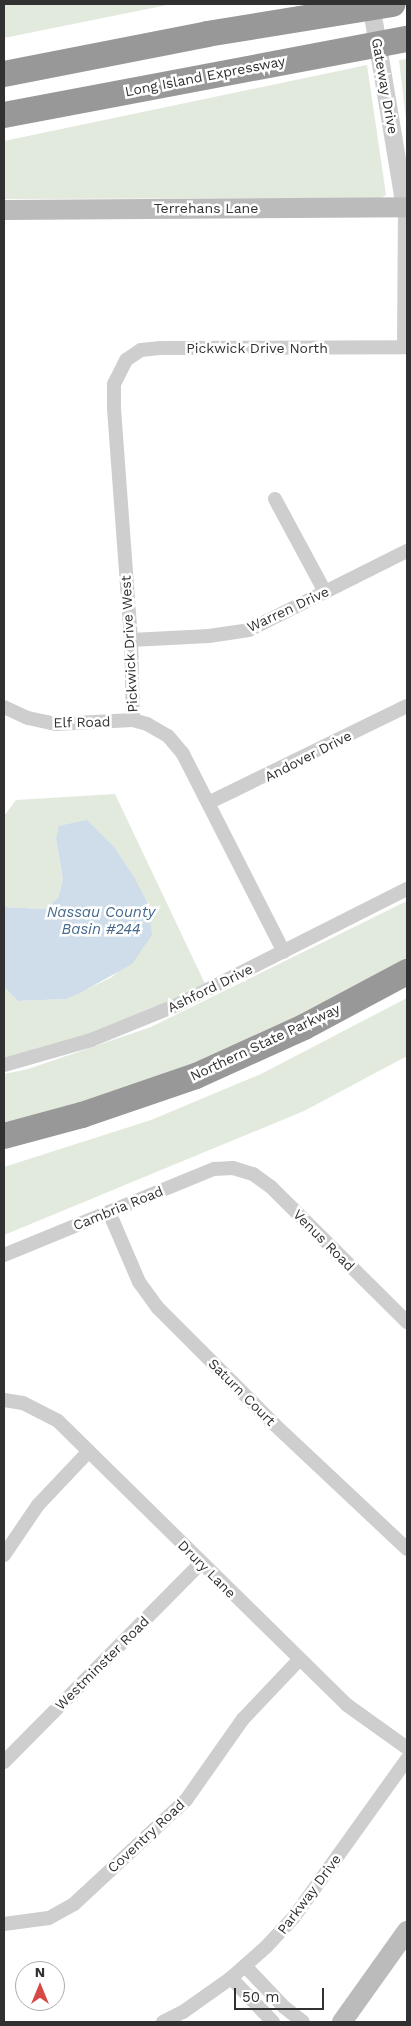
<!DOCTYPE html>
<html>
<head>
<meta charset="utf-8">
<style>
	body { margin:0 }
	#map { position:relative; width:411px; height:2026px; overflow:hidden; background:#fff; font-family:"Work Sans",sans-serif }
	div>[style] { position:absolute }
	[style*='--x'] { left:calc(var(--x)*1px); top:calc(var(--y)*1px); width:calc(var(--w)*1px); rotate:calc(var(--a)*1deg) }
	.green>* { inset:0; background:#e2e9dd }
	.water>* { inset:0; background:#cfdcea }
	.minor>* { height:14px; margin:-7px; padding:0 7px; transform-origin:7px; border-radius:7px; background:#cecece }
	.tertiary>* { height:18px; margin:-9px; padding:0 9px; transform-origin:9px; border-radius:9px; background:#cecece }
	.secondary>* { height:20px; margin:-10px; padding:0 10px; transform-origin:10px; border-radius:10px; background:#bbb }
	.motorway>* { height:26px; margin:-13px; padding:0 13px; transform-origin:13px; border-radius:13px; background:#989898 }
	span { translate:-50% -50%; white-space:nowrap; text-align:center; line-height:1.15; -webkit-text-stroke:5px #fff; paint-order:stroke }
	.street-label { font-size:14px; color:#313131 }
	.water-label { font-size:15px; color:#46698c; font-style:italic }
	.frame { position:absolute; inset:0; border:5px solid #313131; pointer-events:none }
	.north { position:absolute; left:15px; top:1961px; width:50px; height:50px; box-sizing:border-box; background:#fff; border:1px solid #adadad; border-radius:50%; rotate:0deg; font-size:14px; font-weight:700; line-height:20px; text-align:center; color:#313131 }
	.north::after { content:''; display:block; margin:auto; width:18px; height:22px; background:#d54a45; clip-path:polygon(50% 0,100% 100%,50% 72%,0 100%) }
	.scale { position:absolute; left:234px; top:1988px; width:90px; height:22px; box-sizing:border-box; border:2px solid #313131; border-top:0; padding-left:6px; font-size:15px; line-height:18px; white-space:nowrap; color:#313131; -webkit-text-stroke:4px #fff; paint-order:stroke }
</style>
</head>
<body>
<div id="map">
	<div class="green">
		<i style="clip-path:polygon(4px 4px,172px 4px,4px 38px)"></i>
		<i style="clip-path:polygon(407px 59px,407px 128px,399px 60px)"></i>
		<i style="clip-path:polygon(367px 65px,386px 195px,381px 198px,4px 199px,4px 141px)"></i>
		<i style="clip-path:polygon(115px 794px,208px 990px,4px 1065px,4px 987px,18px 1001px,67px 999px,112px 977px,144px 947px,148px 904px,115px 848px,56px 839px,63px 880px,58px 898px,45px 909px,4px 907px,4px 816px,16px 800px)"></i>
		<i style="clip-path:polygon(407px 901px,407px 964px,283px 1028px,99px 1102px,4px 1126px,4px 1074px,28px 1069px,151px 1027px)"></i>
		<i style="clip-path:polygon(407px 998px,407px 1056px,304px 1111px,4px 1235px,4px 1167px,151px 1120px,261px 1074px)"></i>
	</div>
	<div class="water">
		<i style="clip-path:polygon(87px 820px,115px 848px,135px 879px,148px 904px,152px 935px,132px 964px,82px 992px,67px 999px,18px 1001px,4px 987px,4px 907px,45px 909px,58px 898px,63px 880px,56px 839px,59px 826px)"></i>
	</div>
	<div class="minor">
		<i style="--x:404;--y:347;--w:140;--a:-89.6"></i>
		<i style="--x:275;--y:499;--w:106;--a:61.7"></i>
		<i style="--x:131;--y:640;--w:78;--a:-2.9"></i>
		<i style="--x:209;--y:636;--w:40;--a:-8.5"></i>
		<i style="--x:249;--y:630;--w:177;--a:-26.6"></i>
		<i style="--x:4;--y:707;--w:26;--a:25"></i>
		<i style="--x:28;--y:718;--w:29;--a:12"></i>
		<i style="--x:56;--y:724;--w:77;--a:-3"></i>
		<i style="--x:133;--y:720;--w:15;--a:16"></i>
		<i style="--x:147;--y:724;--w:24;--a:30"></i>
		<i style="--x:168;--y:736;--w:23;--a:50"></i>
		<i style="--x:183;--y:754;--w:222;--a:63"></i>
		<i style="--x:133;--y:720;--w:80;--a:-91.4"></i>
		<i style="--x:131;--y:640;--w:232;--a:-94.2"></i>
		<i style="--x:114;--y:409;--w:25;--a:-90"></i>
		<i style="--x:114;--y:384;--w:27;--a:-63"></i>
		<i style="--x:126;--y:360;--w:18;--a:-34"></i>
		<i style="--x:141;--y:350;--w:18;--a:-6"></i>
		<i style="--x:159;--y:348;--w:248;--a:-0.2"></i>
		<i style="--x:208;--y:803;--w:221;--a:-26"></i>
		<i style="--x:4;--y:1065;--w:91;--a:-16"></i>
		<i style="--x:91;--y:1040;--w:93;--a:-22.1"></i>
		<i style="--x:177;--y:1005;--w:258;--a:-26.8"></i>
		<i style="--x:109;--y:1212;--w:76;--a:66.8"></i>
		<i style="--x:139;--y:1282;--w:32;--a:54"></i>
		<i style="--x:158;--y:1308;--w:165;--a:45"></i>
		<i style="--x:275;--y:1425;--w:181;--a:43.2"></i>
		<i style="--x:4;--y:1255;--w:227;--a:-22.3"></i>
		<i style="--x:214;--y:1169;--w:19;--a:-3"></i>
		<i style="--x:233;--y:1168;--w:21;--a:17"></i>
		<i style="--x:253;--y:1174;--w:22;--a:36"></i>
		<i style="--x:271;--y:1187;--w:192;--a:44.8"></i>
		<i style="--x:4;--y:1400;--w:19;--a:9"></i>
		<i style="--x:23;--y:1403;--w:39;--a:27"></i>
		<i style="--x:58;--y:1421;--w:405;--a:44.5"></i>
		<i style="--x:347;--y:1705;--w:74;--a:35.6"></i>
		<i style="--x:4;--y:1555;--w:60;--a:-55.8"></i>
		<i style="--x:38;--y:1505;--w:74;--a:-46.6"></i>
		<i style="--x:4;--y:1762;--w:280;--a:-45.3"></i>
		<i style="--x:4;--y:1924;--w:45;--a:-7.6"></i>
		<i style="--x:49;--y:1918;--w:29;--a:-29"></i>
		<i style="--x:74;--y:1904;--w:153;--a:-42.9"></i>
		<i style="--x:186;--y:1800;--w:99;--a:-54.9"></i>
		<i style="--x:243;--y:1719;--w:81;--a:-46.5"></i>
		<i style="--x:245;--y:1966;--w:57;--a:46.4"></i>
		<i style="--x:284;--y:2007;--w:24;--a:38"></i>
		<i style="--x:231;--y:1978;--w:61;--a:46.3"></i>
		<i style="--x:163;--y:2022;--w:22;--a:-27"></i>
		<i style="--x:183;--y:2012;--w:59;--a:-35.3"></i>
		<i style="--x:231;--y:1978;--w:47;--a:-41.5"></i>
		<i style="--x:266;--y:1947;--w:41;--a:-47"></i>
		<i style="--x:294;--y:1917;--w:194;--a:-54.4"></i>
	</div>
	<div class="tertiary">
		<i style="--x:371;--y:4;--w:206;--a:80.5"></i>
	</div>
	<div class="secondary">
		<i style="--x:4;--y:210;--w:403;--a:-0.4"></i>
		<i style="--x:342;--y:2022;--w:112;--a:-54.5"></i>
	</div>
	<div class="motorway">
		<i style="--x:4;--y:74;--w:207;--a:-11.1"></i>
		<i style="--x:207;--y:34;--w:188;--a:-9.2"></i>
		<i style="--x:4;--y:115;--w:410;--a:-10.7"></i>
		<i style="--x:4;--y:1136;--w:81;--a:-15.1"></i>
		<i style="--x:82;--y:1115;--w:120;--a:-18.9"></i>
		<i style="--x:196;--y:1076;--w:119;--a:-24.4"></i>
		<i style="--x:304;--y:1027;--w:117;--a:-28.1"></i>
	</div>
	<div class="street-label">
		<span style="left:205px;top:76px;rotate:-11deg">Long Island Expressway</span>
		<span style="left:385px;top:86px;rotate:80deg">Gateway Drive</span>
		<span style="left:206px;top:208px">Terrehans Lane</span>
		<span style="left:257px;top:348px">Pickwick Drive North</span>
		<span style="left:288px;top:609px;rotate:-25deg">Warren Drive</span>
		<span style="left:129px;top:644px;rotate:-93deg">Pickwick Drive West</span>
		<span style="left:82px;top:722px;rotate:-1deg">Elf Road</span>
		<span style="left:308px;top:756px;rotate:-27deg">Andover Drive</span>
		<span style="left:210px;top:988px;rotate:-26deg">Ashford Drive</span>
		<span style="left:265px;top:1042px;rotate:-25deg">Northern State Parkway</span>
		<span style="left:118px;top:1208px;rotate:-22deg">Cambria Road</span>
		<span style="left:324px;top:1240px;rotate:45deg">Venus Road</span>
		<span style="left:242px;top:1392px;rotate:45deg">Saturn Court</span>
		<span style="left:207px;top:1569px;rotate:45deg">Drury Lane</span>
		<span style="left:102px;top:1663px;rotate:-45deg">Westminster Road</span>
		<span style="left:146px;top:1836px;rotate:-43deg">Coventry Road</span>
		<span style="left:309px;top:1894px;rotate:-53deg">Parkway Drive</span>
	</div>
	<div class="water-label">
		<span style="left:101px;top:921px">Nassau County<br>Basin #244</span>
	</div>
	<div class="frame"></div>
	<div class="north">N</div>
	<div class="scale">50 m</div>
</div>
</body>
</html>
